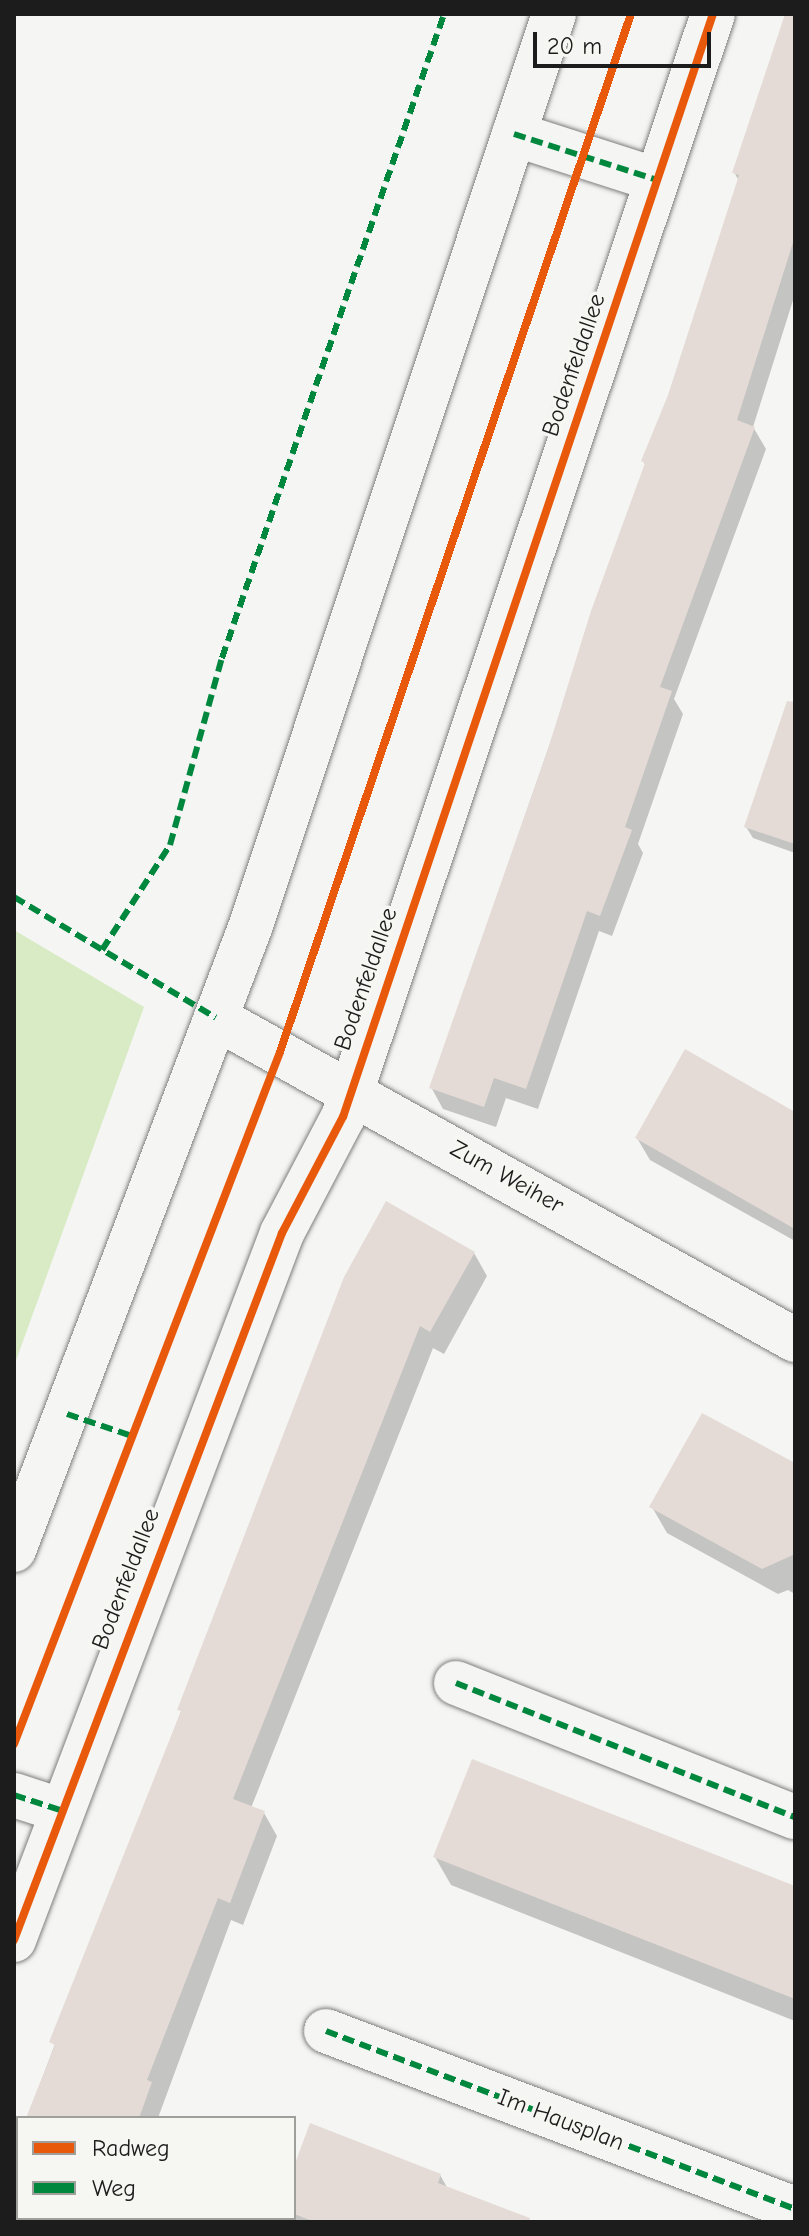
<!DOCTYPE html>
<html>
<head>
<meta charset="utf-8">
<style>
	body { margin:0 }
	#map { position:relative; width:809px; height:2236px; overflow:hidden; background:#f5f5f3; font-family:"Comic Neue",sans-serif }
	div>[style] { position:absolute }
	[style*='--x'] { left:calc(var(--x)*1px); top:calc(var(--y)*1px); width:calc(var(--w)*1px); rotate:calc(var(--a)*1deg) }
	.green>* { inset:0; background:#d8ebc4 }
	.shadow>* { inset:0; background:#0003 }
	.building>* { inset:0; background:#e5dbd6 }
	.roads { filter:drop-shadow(0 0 2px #7e7e7d) drop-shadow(0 0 2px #7e7e7d) }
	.street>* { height:44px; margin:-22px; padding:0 22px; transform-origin:22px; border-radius:22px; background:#f5f5f3 }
	.secondary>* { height:44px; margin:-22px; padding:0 22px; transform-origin:22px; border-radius:22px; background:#f5f5f3 }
	.quiet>* { height:6px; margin-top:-3px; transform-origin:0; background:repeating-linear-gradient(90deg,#00873e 0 12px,transparent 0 18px) }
	.cycleway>* { height:8px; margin:-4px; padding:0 4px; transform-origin:4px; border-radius:4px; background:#e8590c }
	span { translate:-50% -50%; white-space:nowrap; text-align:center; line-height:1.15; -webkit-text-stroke:7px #f6f6f2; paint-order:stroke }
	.street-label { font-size:24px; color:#1c1c1c }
	.frame { position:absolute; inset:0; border:16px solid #1c1c1c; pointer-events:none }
	.legend { position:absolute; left:16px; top:2116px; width:280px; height:104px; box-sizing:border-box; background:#f6f6f2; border:2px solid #9f9f9c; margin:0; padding:10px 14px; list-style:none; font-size:24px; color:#1c1c1c }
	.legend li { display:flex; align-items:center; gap:16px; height:40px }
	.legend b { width:40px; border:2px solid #9f9f9c }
	.scale { position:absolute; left:533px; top:32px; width:178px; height:36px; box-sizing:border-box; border:4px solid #1c1c1c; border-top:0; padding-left:10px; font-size:24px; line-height:28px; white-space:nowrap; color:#1c1c1c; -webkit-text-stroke:6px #f6f6f2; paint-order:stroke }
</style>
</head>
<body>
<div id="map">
	<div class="green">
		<i style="clip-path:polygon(14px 930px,144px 1007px,14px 1366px)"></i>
	</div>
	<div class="shadow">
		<i style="clip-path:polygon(795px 95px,795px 294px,753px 427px,766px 449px,674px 699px,683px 714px,638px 844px,643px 853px,612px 936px,599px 931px,538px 1109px,506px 1098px,496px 1127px,443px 1109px,431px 1087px,646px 466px,643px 461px,670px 396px,739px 181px,734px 172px)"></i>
		<i style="clip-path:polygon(795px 795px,795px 853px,753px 838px,746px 827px)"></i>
		<i style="clip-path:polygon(795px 1113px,795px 1241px,650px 1160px,637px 1138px)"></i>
		<i style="clip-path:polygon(474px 1253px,487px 1276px,444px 1354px,433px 1348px,251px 1808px,264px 1813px,277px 1836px,243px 1925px,231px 1920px,158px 2118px,27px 2118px,345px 1278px)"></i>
		<i style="clip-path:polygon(795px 1465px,795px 1594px,788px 1590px,778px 1594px,667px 1533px,652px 1507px)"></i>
		<i style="clip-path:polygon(435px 1857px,795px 1888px,795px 2021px,451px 1885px)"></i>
		<i style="clip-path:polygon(18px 2140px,18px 2218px,115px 2218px,113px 2222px,14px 2222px)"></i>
		<i style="clip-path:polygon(294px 2172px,440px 2175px,448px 2189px,535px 2222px,289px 2222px,286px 2218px,294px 2218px)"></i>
	</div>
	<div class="building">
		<i style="clip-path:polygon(785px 14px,795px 14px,795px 236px,737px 420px,755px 427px,660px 687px,672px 691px,625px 827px,632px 830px,600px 916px,587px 911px,526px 1089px,494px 1078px,484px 1107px,429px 1088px,548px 749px,591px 611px,645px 463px,641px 461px,668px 395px,739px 175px,732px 173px)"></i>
		<i style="clip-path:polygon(787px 701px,795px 702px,795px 844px,744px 827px)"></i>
		<i style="clip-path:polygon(685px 1049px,795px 1112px,795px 1229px,635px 1138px)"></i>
		<i style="clip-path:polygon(386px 1201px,475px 1252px,430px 1332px,420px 1326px,233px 1799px,265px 1811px,230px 1903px,218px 1898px,147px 2080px,152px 2082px,139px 2118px,26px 2118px,55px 2045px,49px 2042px,181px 1711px,177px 1710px,344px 1277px)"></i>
		<i style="clip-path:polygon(702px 1413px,795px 1463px,795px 1554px,762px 1569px,649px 1507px)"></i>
		<i style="clip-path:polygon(472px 1759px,795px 1886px,795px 1999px,433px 1857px)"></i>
		<i style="clip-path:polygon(310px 2123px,441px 2174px,438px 2183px,530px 2218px,529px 2222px,315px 2222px,294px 2214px,294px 2166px)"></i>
	</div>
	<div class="roads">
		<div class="street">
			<i style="--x:514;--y:134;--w:150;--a:17.8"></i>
			<i style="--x:216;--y:1018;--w:663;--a:29.08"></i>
			<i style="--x:456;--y:1683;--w:365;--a:21.6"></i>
			<i style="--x:14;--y:1795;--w:48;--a:18.1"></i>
			<i style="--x:14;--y:1940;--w:756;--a:-69.24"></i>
			<i style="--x:282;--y:1233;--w:131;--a:-62.3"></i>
			<i style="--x:343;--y:1117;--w:1163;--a:-71.46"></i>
			<i style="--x:326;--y:2031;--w:502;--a:20.78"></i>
		</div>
		<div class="secondary">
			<i style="--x:14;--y:1550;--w:668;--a:-69.23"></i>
			<i style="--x:251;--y:925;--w:960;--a:-71.6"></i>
		</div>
	</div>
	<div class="quiet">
		<i style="--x:514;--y:134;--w:150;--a:17.8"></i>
		<i style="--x:14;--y:897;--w:235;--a:30.9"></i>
		<i style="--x:102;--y:950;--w:125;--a:-57.1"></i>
		<i style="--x:170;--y:845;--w:194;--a:-74.5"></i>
		<i style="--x:222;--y:658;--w:681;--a:-70.98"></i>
		<i style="--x:67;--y:1414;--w:69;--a:18.7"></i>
		<i style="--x:456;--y:1683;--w:365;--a:21.6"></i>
		<i style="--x:14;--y:1795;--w:48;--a:18.1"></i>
		<i style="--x:326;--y:2031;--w:502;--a:20.78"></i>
	</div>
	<div class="cycleway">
		<i style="--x:14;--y:1744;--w:741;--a:-68.97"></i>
		<i style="--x:280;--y:1052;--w:1096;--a:-71.32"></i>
		<i style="--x:14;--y:1940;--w:756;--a:-69.24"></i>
		<i style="--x:282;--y:1233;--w:131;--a:-62.3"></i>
		<i style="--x:343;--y:1117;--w:1163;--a:-71.46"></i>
	</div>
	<div class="street-label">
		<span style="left:574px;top:365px;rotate:-71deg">Bodenfeldallee</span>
		<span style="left:366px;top:979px;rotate:-71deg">Bodenfeldallee</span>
		<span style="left:507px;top:1177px;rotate:29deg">Zum Weiher</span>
		<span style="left:126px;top:1579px;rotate:-69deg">Bodenfeldallee</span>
		<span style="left:561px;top:2120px;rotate:21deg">Im Hausplan</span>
	</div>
	<div class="frame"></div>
	<ul class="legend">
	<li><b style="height:10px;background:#e8590c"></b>Radweg</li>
	<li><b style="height:10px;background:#00873e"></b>Weg</li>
	</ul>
	<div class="scale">20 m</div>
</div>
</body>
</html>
